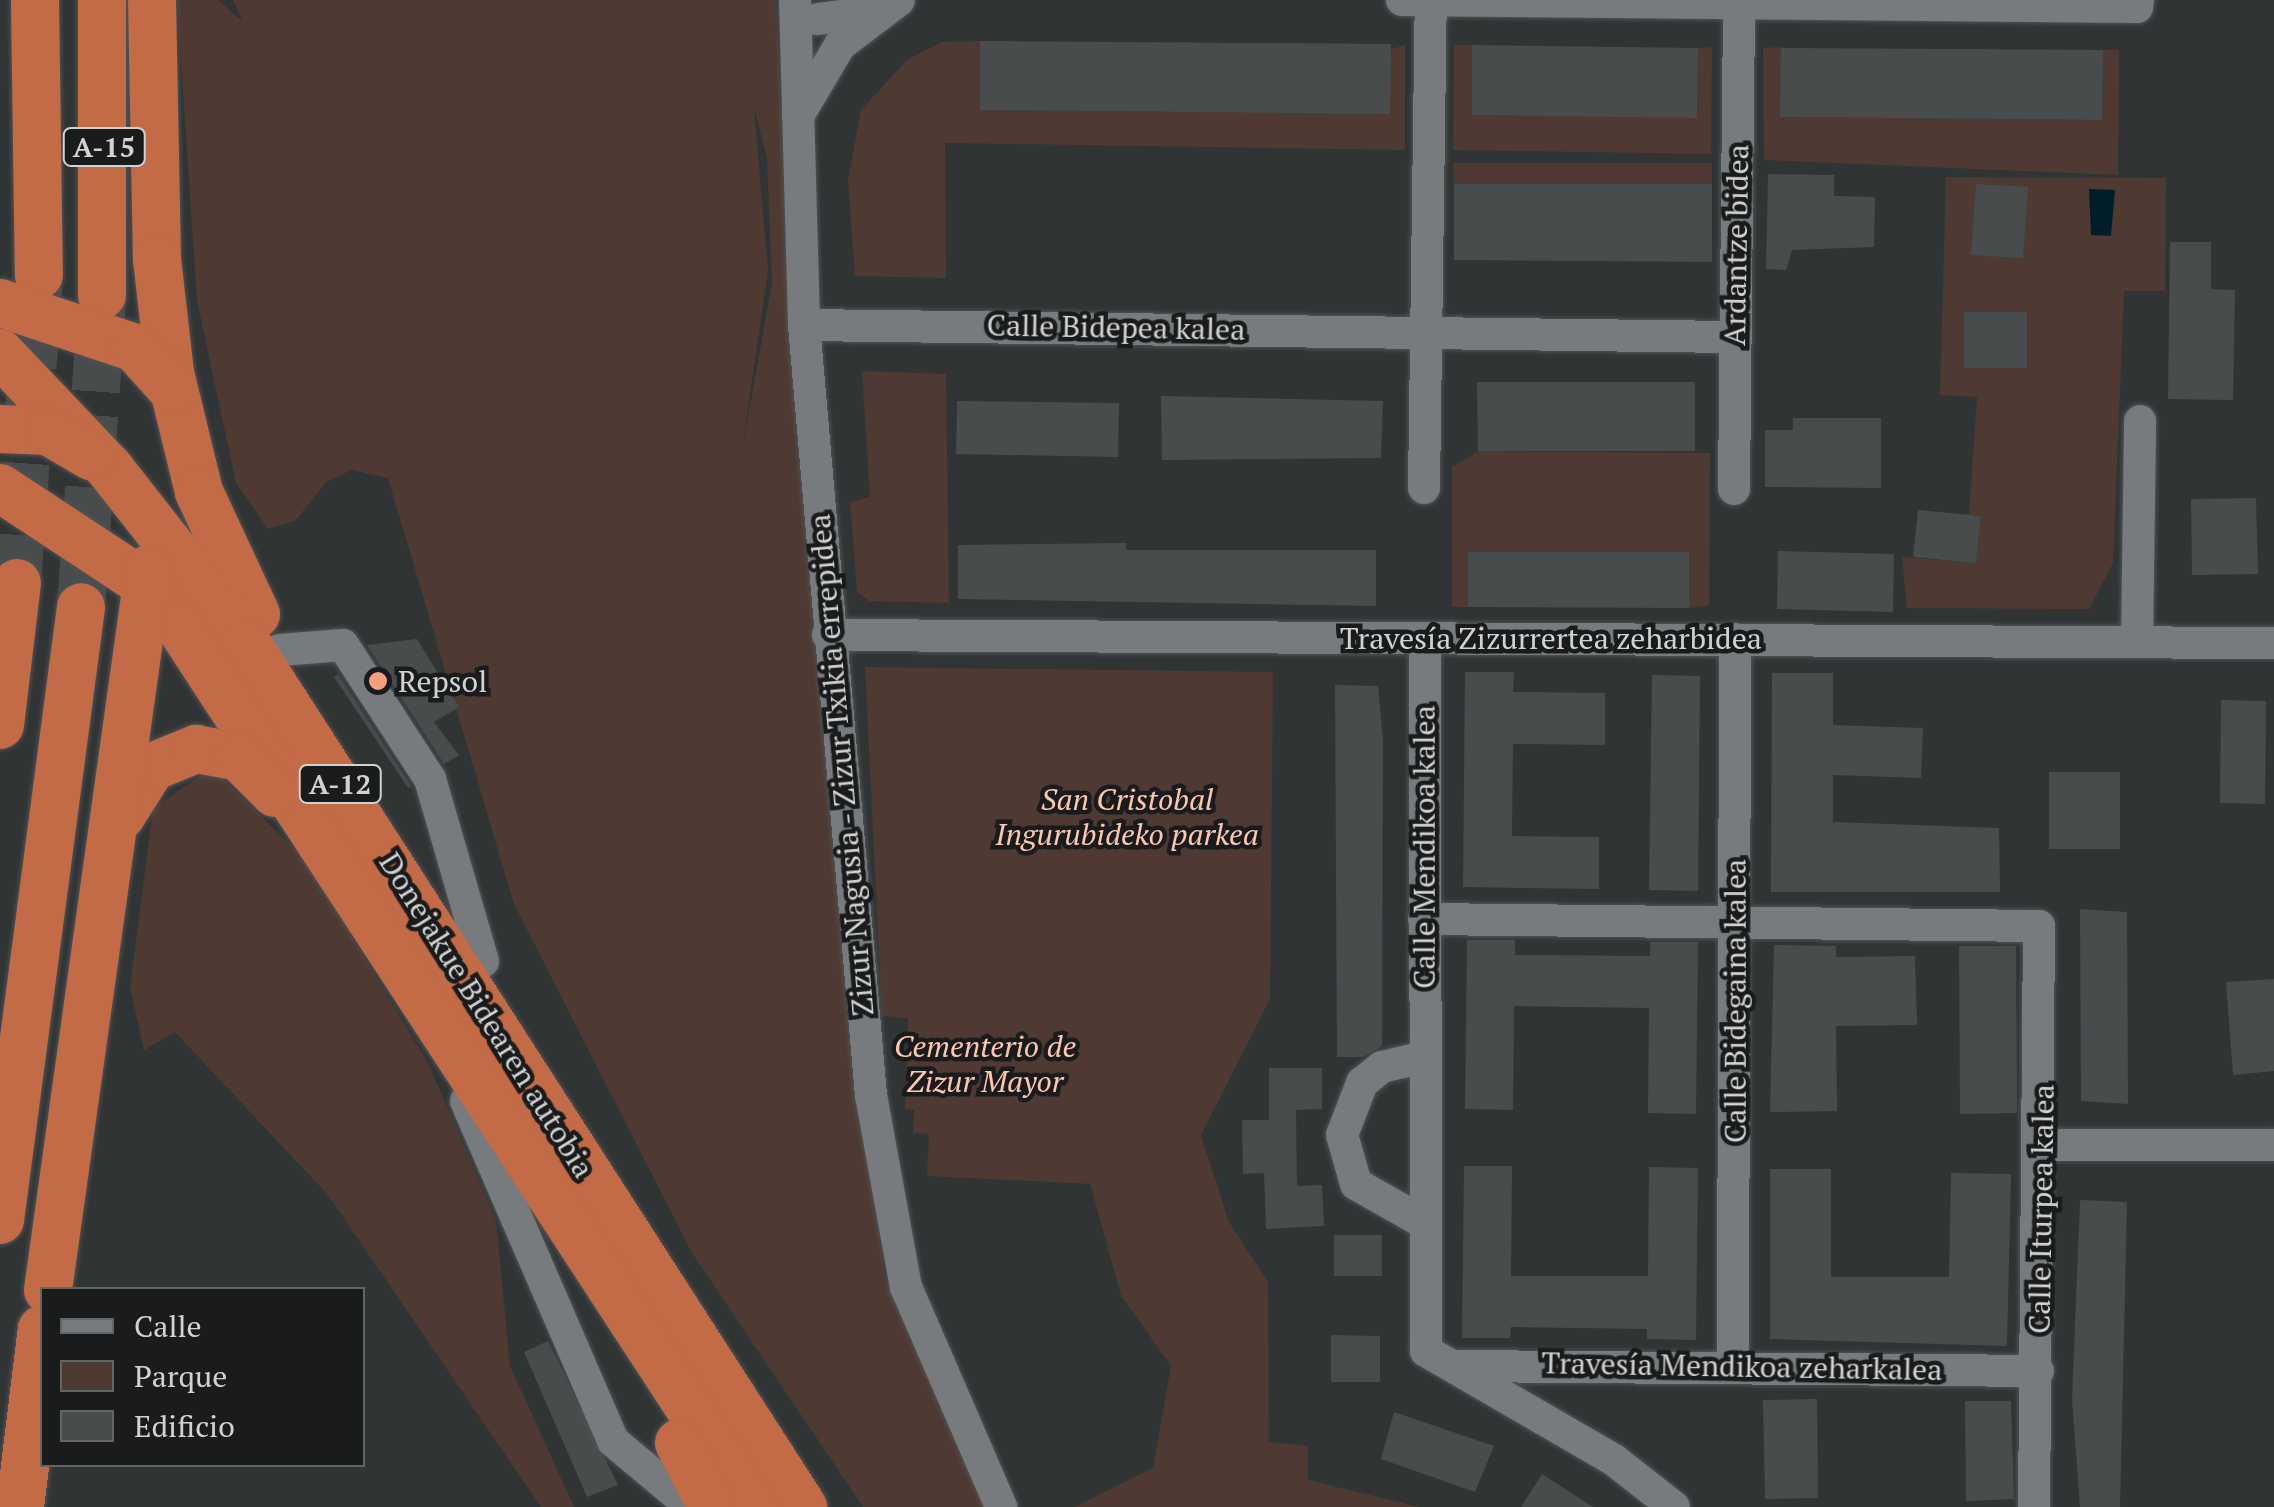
<!DOCTYPE html>
<html>
<head>
<meta charset="utf-8">
<style>
	body { margin:0 }
	#map { position:relative; width:2274px; height:1507px; overflow:hidden; background:#313435; font-family:"PT Serif",serif }
	div>[style] { position:absolute }
	[style*='--x'] { left:calc(var(--x)*1px); top:calc(var(--y)*1px); width:calc(var(--w)*1px); rotate:calc(var(--a)*1deg) }
	.green>* { inset:0; background:#4e3a32 }
	.water>* { inset:0; background:#001e29 }
	.building>* { inset:0; background:#494c4d }
	.highway-tunnel>* { height:48px; margin-top:-24px; transform-origin:0; background:repeating-linear-gradient(90deg,#494c4d 0 48px,transparent 0 72px) }
	.roads { filter:drop-shadow(0 0 2px #505253) drop-shadow(0 0 2px #505253) }
	.minor>* { height:32px; margin:-16px; padding:0 16px; transform-origin:16px; border-radius:16px; background:#787b7d }
	.highway>* { height:48px; margin:-24px; padding:0 24px; transform-origin:24px; border-radius:24px; background:#c26b46 }
	.dots>* { width:28px; height:28px; translate:-50% -50%; box-sizing:border-box; border:5px solid #1a1b1c; border-radius:50% }
	span { translate:-50% -50%; white-space:nowrap; text-align:center; line-height:1.15; -webkit-text-stroke:9px #1a1b1c; paint-order:stroke }
	.shield-label span { padding:2px 8px; background:#1a1b1c; border:2px solid; border-radius:8px; -webkit-text-stroke-width:0 }
	.shield-label { font-size:28px; color:#d1d3d3; font-weight:700 }
	.street-label { font-size:30px; color:#d1d3d3 }
	.poi-label { font-size:30px; color:#d1d3d3 }
	.left { translate:0 -50%; text-align:left }
	.park-label { font-size:30px; color:#fec6af; font-style:italic }
	.legend { position:absolute; left:40px; top:1287px; width:325px; height:180px; box-sizing:border-box; background:#1a1b1c; border:2px solid #636565; margin:0; padding:12px 18px; list-style:none; font-size:30px; color:#d1d3d3 }
	.legend li { display:flex; align-items:center; gap:20px; height:50px }
	.legend b { width:50px; border:2px solid #636565 }
</style>
</head>
<body>
<div id="map">
	<div class="green">
		<i style="clip-path:polygon(evenodd,177px 0,218px 0,243px 22px,233px 0,776px 0,792px 339px,863px 1123px,885px 1277px,985px 1507px,863px 1507px,692px 1253px,514px 904px,388px 478px,352px 470px,326px 482px,295px 521px,268px 529px,236px 483px,197px 301px,177px 0,754px 107px,767px 158px,772px 283px,742px 450px,768px 270px,754px 107px)"></i>
		<i style="clip-path:polygon(980px 41px,981px 110px,1173px 112px,1174px 42px,1197px 42px,1196px 111px,1405px 45px,1405px 150px,945px 143px,946px 278px,855px 276px,848px 180px,861px 110px,908px 59px,942px 42px)"></i>
		<i style="clip-path:polygon(1454px 45px,1472px 45px,1472px 115px,1697px 117px,1698px 48px,1712px 47px,1711px 154px,1453px 150px)"></i>
		<i style="clip-path:polygon(1781px 47px,1781px 117px,2102px 120px,2103px 50px,2119px 50px,2118px 175px,1764px 160px,1763px 48px)"></i>
		<i style="clip-path:polygon(1453px 163px,1712px 163px,1712px 184px,1454px 184px)"></i>
		<i style="clip-path:polygon(1946px 177px,2166px 178px,2165px 291px,2124px 291px,2113px 563px,2089px 609px,1907px 608px,1902px 557px,1976px 563px,1981px 516px,1969px 515px,1977px 397px,1940px 395px)"></i>
		<i style="clip-path:polygon(862px 371px,946px 374px,949px 603px,869px 601px,857px 592px,850px 502px,870px 497px)"></i>
		<i style="clip-path:polygon(1478px 451px,1710px 453px,1709px 605px,1689px 608px,1688px 552px,1468px 552px,1468px 607px,1452px 607px,1452px 467px)"></i>
		<i style="clip-path:polygon(865px 667px,1273px 672px,1270px 999px,1201px 1135px,1229px 1222px,1268px 1282px,1269px 1442px,1308px 1446px,1308px 1480px,1419px 1507px,1075px 1507px,1153px 1468px,1171px 1366px,1121px 1295px,1090px 1184px,927px 1176px,929px 1134px,913px 1133px,914px 1110px,905px 1109px,908px 1018px,882px 1016px)"></i>
		<i style="clip-path:polygon(212px 768px,306px 860px,429px 1065px,496px 1221px,510px 1366px,574px 1507px,541px 1507px,328px 1195px,175px 1032px,144px 1050px,130px 987px,153px 808px)"></i>
	</div>
	<div class="water">
		<i style="clip-path:polygon(2089px 189px,2115px 190px,2111px 236px,2091px 235px)"></i>
	</div>
	<div class="building">
		<i style="clip-path:polygon(980px 41px,1391px 44px,1390px 114px,980px 110px)"></i>
		<i style="clip-path:polygon(1472px 45px,1698px 48px,1697px 118px,1472px 115px)"></i>
		<i style="clip-path:polygon(1781px 48px,2103px 50px,2102px 120px,1780px 117px)"></i>
		<i style="clip-path:polygon(1768px 174px,1834px 175px,1834px 196px,1875px 197px,1874px 247px,1792px 250px,1786px 270px,1766px 269px)"></i>
		<i style="clip-path:polygon(1454px 184px,1712px 184px,1712px 262px,1454px 260px)"></i>
		<i style="clip-path:polygon(1976px 184px,2028px 187px,2023px 258px,1971px 255px)"></i>
		<i style="clip-path:polygon(2170px 242px,2211px 242px,2211px 289px,2235px 290px,2233px 400px,2168px 399px)"></i>
		<i style="clip-path:polygon(1964px 312px,2027px 312px,2027px 368px,1964px 368px)"></i>
		<i style="clip-path:polygon(1477px 382px,1695px 382px,1695px 451px,1478px 451px)"></i>
		<i style="clip-path:polygon(1161px 396px,1383px 401px,1381px 458px,1162px 460px)"></i>
		<i style="clip-path:polygon(957px 401px,1119px 403px,1118px 457px,956px 454px)"></i>
		<i style="clip-path:polygon(1793px 418px,1881px 418px,1881px 488px,1765px 487px,1765px 430px,1793px 430px)"></i>
		<i style="clip-path:polygon(2256px 498px,2258px 574px,2192px 575px,2191px 499px)"></i>
		<i style="clip-path:polygon(1918px 510px,1981px 516px,1976px 563px,1913px 557px)"></i>
		<i style="clip-path:polygon(1126px 543px,1126px 550px,1376px 550px,1376px 606px,958px 599px,958px 545px)"></i>
		<i style="clip-path:polygon(1778px 551px,1894px 554px,1893px 612px,1777px 609px)"></i>
		<i style="clip-path:polygon(1468px 552px,1689px 552px,1689px 608px,1468px 607px)"></i>
		<i style="clip-path:polygon(417px 639px,459px 707px,434px 722px,459px 755px,444px 764px,367px 645px)"></i>
		<i style="clip-path:polygon(1465px 672px,1514px 672px,1513px 692px,1605px 693px,1605px 745px,1513px 744px,1512px 836px,1599px 837px,1599px 889px,1463px 887px)"></i>
		<i style="clip-path:polygon(1772px 673px,1833px 673px,1833px 725px,1923px 728px,1921px 778px,1833px 775px,1833px 822px,1999px 828px,2000px 892px,1771px 892px)"></i>
		<i style="clip-path:polygon(338px 674px,411px 786px,408px 788px,334px 677px)"></i>
		<i style="clip-path:polygon(1652px 675px,1700px 676px,1698px 891px,1649px 890px)"></i>
		<i style="clip-path:polygon(1335px 685px,1378px 686px,1383px 740px,1382px 1046px,1363px 1057px,1337px 1057px)"></i>
		<i style="clip-path:polygon(2221px 700px,2266px 701px,2265px 804px,2220px 803px)"></i>
		<i style="clip-path:polygon(2049px 772px,2120px 772px,2120px 849px,2049px 849px)"></i>
		<i style="clip-path:polygon(2080px 909px,2127px 912px,2128px 1104px,2081px 1101px)"></i>
		<i style="clip-path:polygon(1467px 940px,1515px 940px,1515px 955px,1650px 956px,1650px 942px,1698px 942px,1696px 1114px,1648px 1113px,1649px 1008px,1514px 1006px,1513px 1110px,1465px 1109px)"></i>
		<i style="clip-path:polygon(1774px 945px,1836px 946px,1836px 957px,1915px 956px,1917px 1025px,1836px 1026px,1837px 1111px,1770px 1112px)"></i>
		<i style="clip-path:polygon(1959px 946px,2016px 946px,2017px 1113px,1960px 1114px)"></i>
		<i style="clip-path:polygon(2274px 979px,2274px 1071px,2233px 1075px,2226px 982px)"></i>
		<i style="clip-path:polygon(1269px 1068px,1322px 1068px,1322px 1109px,1296px 1110px,1297px 1186px,1322px 1185px,1324px 1226px,1266px 1229px,1264px 1173px,1243px 1174px,1242px 1120px,1269px 1120px)"></i>
		<i style="clip-path:polygon(1464px 1166px,1512px 1166px,1511px 1276px,1648px 1276px,1649px 1167px,1698px 1168px,1696px 1340px,1647px 1339px,1647px 1329px,1511px 1327px,1510px 1338px,1462px 1338px)"></i>
		<i style="clip-path:polygon(1770px 1169px,1831px 1169px,1831px 1277px,1949px 1277px,1951px 1173px,2011px 1174px,2007px 1346px,1770px 1339px)"></i>
		<i style="clip-path:polygon(2080px 1200px,2127px 1202px,2120px 1507px,2080px 1507px,2072px 1400px)"></i>
		<i style="clip-path:polygon(1334px 1235px,1382px 1235px,1382px 1276px,1334px 1276px)"></i>
		<i style="clip-path:polygon(1331px 1335px,1380px 1336px,1380px 1382px,1331px 1382px)"></i>
		<i style="clip-path:polygon(548px 1341px,618px 1485px,587px 1497px,524px 1352px)"></i>
		<i style="clip-path:polygon(1817px 1399px,1818px 1498px,1765px 1499px,1763px 1400px)"></i>
		<i style="clip-path:polygon(1965px 1401px,2011px 1401px,2014px 1499px,1966px 1501px)"></i>
		<i style="clip-path:polygon(1394px 1412px,1494px 1446px,1475px 1492px,1381px 1459px)"></i>
		<i style="clip-path:polygon(1542px 1474px,1593px 1507px,1521px 1507px)"></i>
	</div>
	<div class="highway-tunnel">
		<i style="--x:17;--y:583;--w:309;--a:-85.9"></i>
		<i style="--x:81;--y:607;--w:312;--a:-86.1"></i>
	</div>
	<div class="roads">
		<div class="minor">
			<i style="--x:795;--y:0;--w:325;--a:88.4"></i>
			<i style="--x:804;--y:325;--w:773;--a:85.03"></i>
			<i style="--x:871;--y:1095;--w:195;--a:79.7"></i>
			<i style="--x:906;--y:1287;--w:240;--a:66.6"></i>
			<i style="--x:1402;--y:0;--w:735;--a:0.55"></i>
			<i style="--x:2137;--y:7;--w:7;--a:-82"></i>
			<i style="--x:818;--y:19;--w:62;--a:-7.5"></i>
			<i style="--x:798;--y:116;--w:82;--a:-59.4"></i>
			<i style="--x:840;--y:45;--w:74;--a:-37.3"></i>
			<i style="--x:804;--y:325;--w:931;--a:0.74"></i>
			<i style="--x:1424;--y:488;--w:488;--a:-89.2"></i>
			<i style="--x:1734;--y:489;--w:489;--a:-89.4"></i>
			<i style="--x:828;--y:635;--w:1446;--a:0.32"></i>
			<i style="--x:1425;--y:638;--w:713;--a:89.92"></i>
			<i style="--x:1426;--y:1351;--w:217;--a:30.1"></i>
			<i style="--x:1614;--y:1460;--w:76;--a:38.1"></i>
			<i style="--x:2137;--y:642;--w:221;--a:-89.2"></i>
			<i style="--x:280;--y:650;--w:63;--a:-4.5"></i>
			<i style="--x:343;--y:645;--w:160;--a:57"></i>
			<i style="--x:430;--y:779;--w:190;--a:73.8"></i>
			<i style="--x:1424;--y:919;--w:615;--a:0.65"></i>
			<i style="--x:2039;--y:926;--w:581;--a:90.49"></i>
			<i style="--x:466;--y:1101;--w:370;--a:66.6"></i>
			<i style="--x:613;--y:1441;--w:103;--a:39.9"></i>
			<i style="--x:2042;--y:1145;--w:232;--a:0"></i>
			<i style="--x:1423;--y:1222;--w:77;--a:-150.4"></i>
			<i style="--x:1356;--y:1184;--w:51;--a:-105.9"></i>
			<i style="--x:1342;--y:1135;--w:56;--a:-69"></i>
			<i style="--x:1362;--y:1083;--w:26;--a:-39"></i>
			<i style="--x:1382;--y:1067;--w:43;--a:-13.4"></i>
			<i style="--x:1733;--y:1363;--w:724;--a:-89.84"></i>
			<i style="--x:1459;--y:1366;--w:579;--a:0.49"></i>
		</div>
		<div class="highway">
			<i style="--x:35;--y:0;--w:275;--a:89.2"></i>
			<i style="--x:102;--y:0;--w:295;--a:90"></i>
			<i style="--x:152;--y:0;--w:259;--a:88.9"></i>
			<i style="--x:157;--y:259;--w:115;--a:83.5"></i>
			<i style="--x:170;--y:373;--w:122;--a:76.3"></i>
			<i style="--x:199;--y:492;--w:135;--a:65"></i>
			<i style="--x:0;--y:303;--w:142;--a:18.4"></i>
			<i style="--x:135;--y:348;--w:57;--a:47.9"></i>
			<i style="--x:0;--y:353;--w:160;--a:46.5"></i>
			<i style="--x:110;--y:469;--w:222;--a:51.9"></i>
			<i style="--x:247;--y:644;--w:1027;--a:57.21"></i>
			<i style="--x:0;--y:429;--w:48;--a:2.4"></i>
			<i style="--x:48;--y:431;--w:50;--a:30.2"></i>
			<i style="--x:0;--y:488;--w:176;--a:33.4"></i>
			<i style="--x:147;--y:585;--w:53;--a:51.8"></i>
			<i style="--x:180;--y:627;--w:1051;--a:56.88"></i>
			<i style="--x:0;--y:725;--w:143;--a:-83.2"></i>
			<i style="--x:121;--y:816;--w:58;--a:-57.7"></i>
			<i style="--x:152;--y:767;--w:48;--a:-22.2"></i>
			<i style="--x:196;--y:749;--w:44;--a:10.5"></i>
			<i style="--x:239;--y:757;--w:51;--a:45"></i>
			<i style="--x:0;--y:1220;--w:618;--a:-82.47"></i>
			<i style="--x:48;--y:1290;--w:728;--a:-82.03"></i>
			<i style="--x:679;--y:1443;--w:72;--a:62.7"></i>
			<i style="--x:20;--y:1507;--w:179;--a:-83"></i>
		</div>
	</div>
	<div class="dots">
		<i style="left:378px;top:681px;background:#f2a07e"></i>
	</div>
	<div class="shield-label">
		<span style="left:104px;top:147px">A-15</span>
		<span style="left:340px;top:784px">A-12</span>
	</div>
	<div class="street-label">
		<span style="left:1736px;top:245px;rotate:-89deg">Ardantze bidea</span>
		<span style="left:1116px;top:327px;rotate:1deg">Calle Bidepea kalea</span>
		<span style="left:1551px;top:638px">Travesía Zizurrertea zeharbidea</span>
		<span style="left:841px;top:765px;rotate:-95deg">Zizur Nagusia - Zizur Txikia errepidea</span>
		<span style="left:1424px;top:847px;rotate:-90deg">Calle Mendikoa kalea</span>
		<span style="left:1735px;top:1001px;rotate:-90deg">Calle Bidegaina kalea</span>
		<span style="left:487px;top:1015px;rotate:58deg">Donejakue Bidearen autobia</span>
		<span style="left:2041px;top:1209px;rotate:-89deg">Calle Iturpea kalea</span>
		<span style="left:1742px;top:1366px;rotate:1deg">Travesía Mendikoa zeharkalea</span>
	</div>
	<div class="poi-label">
		<span class="left" style="left:398px;top:681px">Repsol</span>
	</div>
	<div class="park-label">
		<span style="left:1127px;top:816px">San Cristobal<br>Ingurubideko parkea</span>
		<span style="left:985px;top:1063px">Cementerio de<br>Zizur Mayor</span>
	</div>
	<ul class="legend">
	<li><b style="height:12px;background:#787b7d"></b>Calle</li>
	<li><b style="height:28px;background:#4e3a32"></b>Parque</li>
	<li><b style="height:28px;background:#494c4d"></b>Edificio</li>
	</ul>
</div>
</body>
</html>
